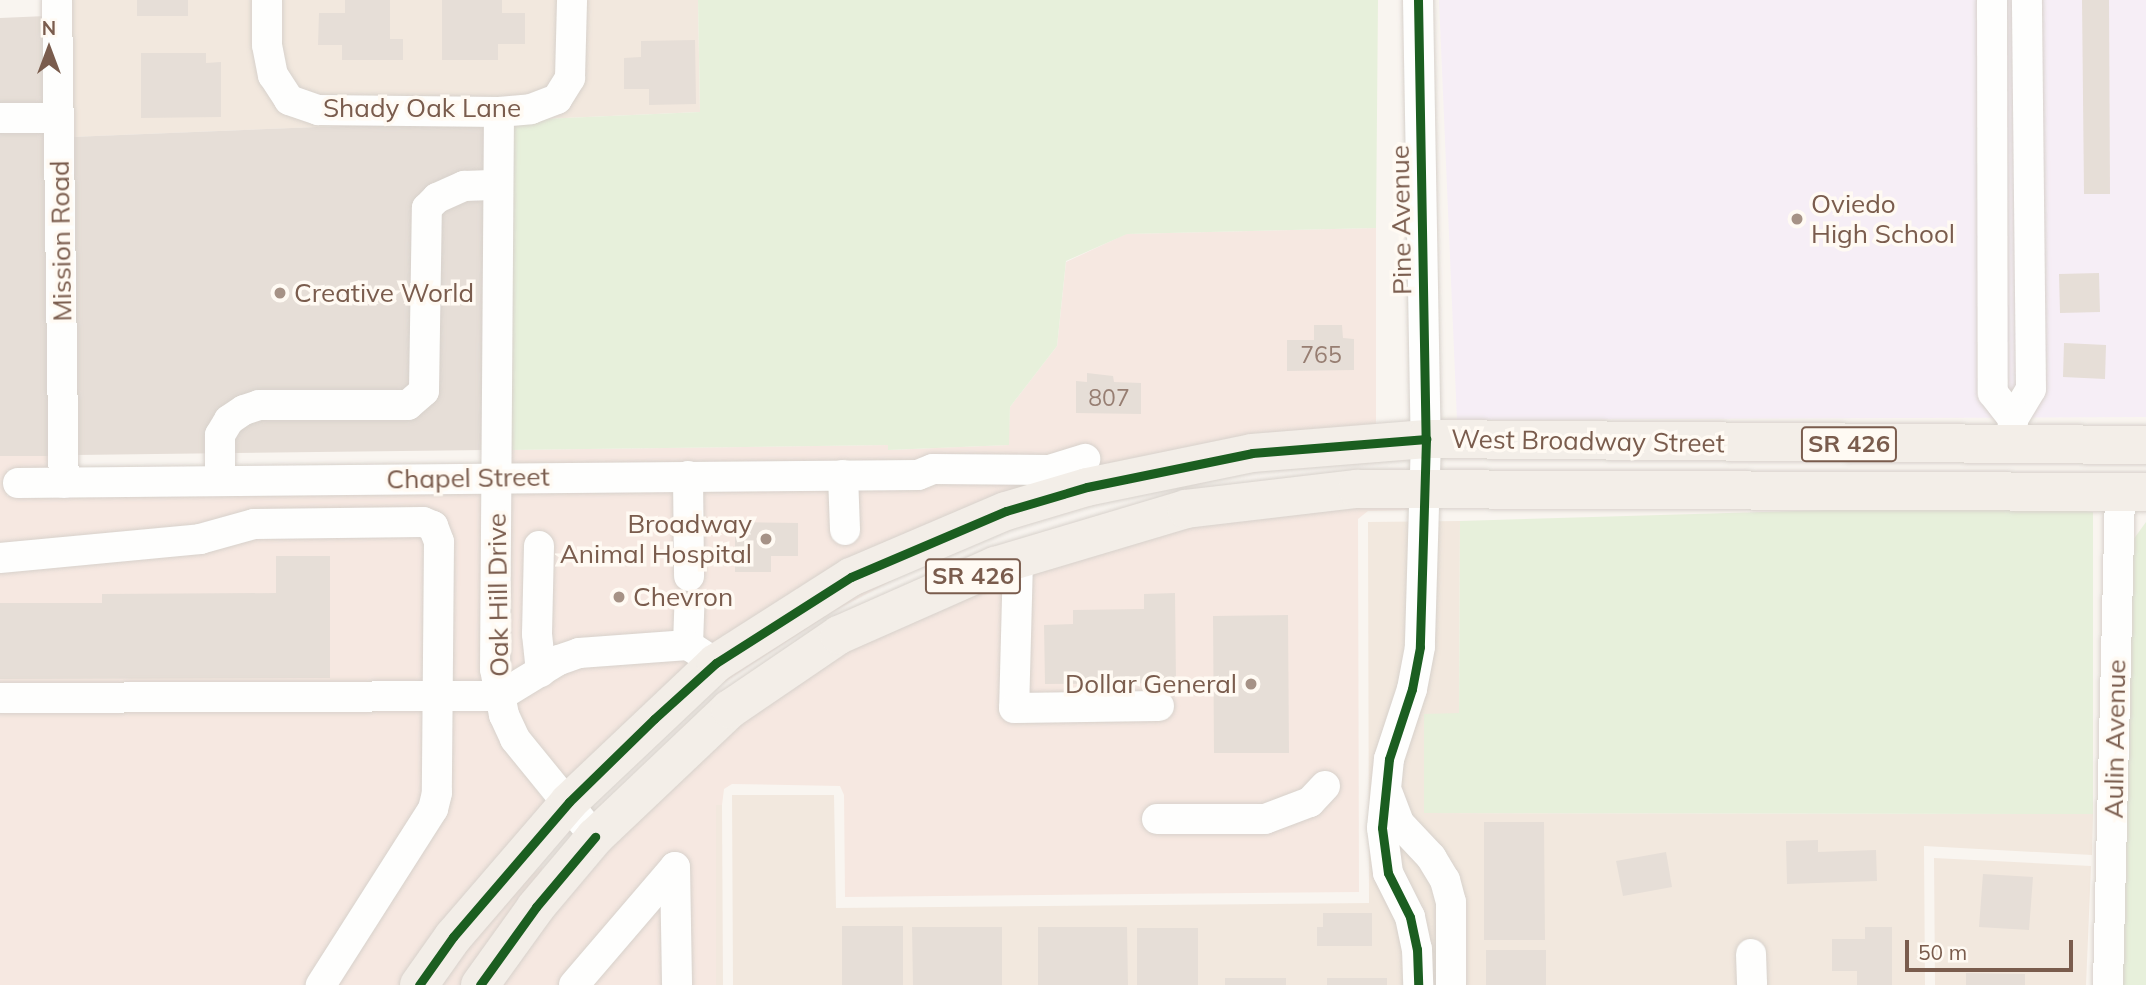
<!DOCTYPE html>
<html>
<head>
<meta charset="utf-8">
<style>
	body { margin:0 }
	#map { position:relative; width:2146px; height:985px; overflow:hidden; background:#f9f5f0; font-family:Mulish,sans-serif }
	div>[style] { position:absolute }
	[style*='--x'] { left:calc(var(--x)*1px); top:calc(var(--y)*1px); width:calc(var(--w)*1px); rotate:calc(var(--a)*1deg) }
	.residential>* { inset:0; background:#f2e8de }
	.commercial>* { inset:0; background:#f6e8e1 }
	.education>* { inset:0; background:#f6eef6 }
	.green>* { inset:0; background:#e7f0db }
	.building>* { inset:0; background:#e6ded7 }
	.roads { filter:drop-shadow(0 0 2px #d7d1cb) drop-shadow(0 0 2px #d7d1cb) }
	.minor>* { height:30px; margin:-15px; padding:0 15px; transform-origin:15px; border-radius:15px; background:#fefefd }
	.major>* { height:38px; margin:-19px; padding:0 19px; transform-origin:19px; border-radius:19px; background:#f3eee8 }
	.cycleway>* { height:9px; margin:-4.5px; padding:0 4.5px; transform-origin:4.5px; border-radius:4.5px; background:#1b5e20 }
	.dots>* { width:19px; height:19px; translate:-50% -50%; box-sizing:border-box; border:4px solid #fffaf3; border-radius:50% }
	span { translate:-50% -50%; white-space:nowrap; text-align:center; line-height:1.15; -webkit-text-stroke:7px #fffaf3; paint-order:stroke }
	.number-label { font-size:23px; color:#977e72 }
	.number-label span { -webkit-text-stroke-width:0 }
	.shield-label span { padding:2px 5px; background:#fffaf3; border:2px solid; border-radius:5px; -webkit-text-stroke-width:0 }
	.shield-label { font-size:24px; color:#7a5c4d; font-weight:700 }
	.street-label { font-size:26px; color:#7a5c4d }
	.poi-label { font-size:26px; color:#7a5c4d }
	.left { translate:0 -50%; text-align:left }
	.right { translate:-100% -50%; text-align:right }
	.north { position:absolute; left:14px; top:14px; width:70px; height:70px; -webkit-text-stroke:5px #fffaf3; paint-order:stroke; rotate:0deg; font-size:19px; font-weight:700; line-height:28px; text-align:center; color:#7a5c4d }
	.north::after { content:''; display:block; margin:auto; width:24px; height:32px; background:#7a5c4d; clip-path:polygon(50% 0,100% 100%,50% 72%,0 100%) }
	.scale { position:absolute; left:1905px; top:940px; width:168px; height:32px; box-sizing:border-box; border:4px solid #7a5c4d; border-top:0; padding-left:9px; font-size:21px; line-height:24px; white-space:nowrap; color:#7a5c4d; -webkit-text-stroke:5px #fffaf3; paint-order:stroke }
</style>
</head>
<body>
<div id="map">
	<div class="residential">
		<i style="clip-path:polygon(69px 0,256px 0,264px 83px,392px 124px,71px 137px)"></i>
		<i style="clip-path:polygon(278px 0,560px 0,559px 73px,550px 88px,528px 96px,498px 99px,320px 97px,297px 88px,284px 69px,279px 43px)"></i>
		<i style="clip-path:polygon(583px 0,698px 0,700px 112px,542px 119px)"></i>
		<i style="clip-path:polygon(1460px 521px,1459px 714px,1424px 715px,1424px 813px,2093px 814px,2092px 855px,1924px 846px,1925px 985px,733px 985px,732px 795px,834px 795px,836px 908px,1369px 903px,1368px 522px)"></i>
		<i style="clip-path:polygon(716px 805px,722px 805px,723px 985px,716px 985px)"></i>
		<i style="clip-path:polygon(1934px 858px,2091px 866px,2086px 985px,1935px 985px)"></i>
	</div>
	<div class="commercial">
		<i style="clip-path:polygon(1376px 228px,1376px 460px,1250px 470px,1162px 485px,1008px 530px,899px 577px,834px 611px,720px 685px,579px 807px,525px 732px,515px 710px,507px 667px,508px 490px,930px 488px,930px 462px,509px 464px,509px 450px,888px 445px,889px 450px,1008px 445px,1010px 407px,1057px 346px,1066px 262px,1126px 234px)"></i>
		<i style="clip-path:polygon(0 456px,53px 456px,53px 470px,7px 470px,7px 496px,485px 491px,506px 747px,560px 823px,405px 985px,0 985px)"></i>
		<i style="clip-path:polygon(1414px 486px,1413px 510px,1368px 511px,1358px 519px,1359px 892px,845px 897px,844px 795px,840px 786px,732px 784px,724px 789px,722px 805px,716px 805px,716px 985px,494px 985px,731px 708px,1015px 555px)"></i>
		<i style="clip-path:polygon(543px 866px,527px 900px,465px 985px,434px 985px,501px 898px)"></i>
	</div>
	<div class="education">
		<i style="clip-path:polygon(1439px 0,2146px 0,2146px 417px,1457px 420px)"></i>
	</div>
	<div class="green">
		<i style="clip-path:polygon(698px 0,1378px 0,1376px 228px,1127px 234px,1066px 261px,1057px 346px,1010px 407px,1009px 445px,888px 450px,888px 445px,509px 450px,510px 124px,542px 119px,700px 112px)"></i>
		<i style="clip-path:polygon(2033px 504px,2093px 512px,2093px 814px,1424px 813px,1424px 714px,1459px 713px,1460px 521px)"></i>
		<i style="clip-path:polygon(2146px 522px,2146px 985px,2119px 985px,2128px 547px)"></i>
	</div>
	<div class="building">
		<i style="clip-path:polygon(137px 0,188px 0,188px 16px,137px 16px)"></i>
		<i style="clip-path:polygon(345px 0,390px 0,390px 39px,403px 39px,403px 60px,342px 60px,342px 45px,318px 45px,319px 13px,345px 13px)"></i>
		<i style="clip-path:polygon(442px 0,502px 0,502px 13px,525px 13px,525px 44px,498px 44px,498px 60px,442px 60px)"></i>
		<i style="clip-path:polygon(2082px 0,2109px 0,2110px 194px,2084px 194px)"></i>
		<i style="clip-path:polygon(46px 16px,53px 456px,0 456px,0 18px)"></i>
		<i style="clip-path:polygon(695px 40px,696px 104px,649px 105px,649px 89px,624px 89px,624px 58px,641px 57px,641px 41px)"></i>
		<i style="clip-path:polygon(141px 53px,206px 53px,206px 63px,221px 62px,221px 117px,141px 118px)"></i>
		<i style="clip-path:polygon(392px 124px,487px 125px,486px 450px,76px 455px,71px 137px)"></i>
		<i style="clip-path:polygon(2099px 273px,2100px 312px,2060px 313px,2059px 274px)"></i>
		<i style="clip-path:polygon(1314px 325px,1342px 325px,1343px 338px,1354px 339px,1354px 370px,1287px 371px,1287px 340px,1314px 340px)"></i>
		<i style="clip-path:polygon(2064px 343px,2106px 345px,2105px 379px,2063px 377px)"></i>
		<i style="clip-path:polygon(1087px 373px,1113px 376px,1114px 382px,1141px 383px,1141px 414px,1076px 413px,1076px 381px,1087px 382px)"></i>
		<i style="clip-path:polygon(735px 522px,798px 523px,798px 556px,771px 556px,771px 572px,735px 572px)"></i>
		<i style="clip-path:polygon(276px 556px,330px 556px,330px 678px,0 679px,0 603px,102px 603px,102px 594px,276px 593px)"></i>
		<i style="clip-path:polygon(1175px 593px,1176px 683px,1045px 684px,1044px 625px,1073px 624px,1073px 610px,1144px 609px,1144px 594px)"></i>
		<i style="clip-path:polygon(1288px 615px,1289px 753px,1214px 753px,1213px 616px)"></i>
		<i style="clip-path:polygon(1484px 822px,1544px 822px,1545px 940px,1484px 940px)"></i>
		<i style="clip-path:polygon(1818px 840px,1818px 852px,1876px 850px,1877px 881px,1787px 884px,1786px 841px)"></i>
		<i style="clip-path:polygon(1666px 852px,1672px 887px,1623px 896px,1616px 861px)"></i>
		<i style="clip-path:polygon(1983px 874px,2033px 877px,2029px 930px,1979px 927px)"></i>
		<i style="clip-path:polygon(1323px 913px,1372px 913px,1372px 946px,1317px 946px,1317px 927px,1323px 927px)"></i>
		<i style="clip-path:polygon(842px 926px,903px 926px,903px 985px,842px 985px)"></i>
		<i style="clip-path:polygon(912px 927px,1002px 927px,1002px 985px,913px 985px)"></i>
		<i style="clip-path:polygon(1038px 927px,1127px 927px,1128px 985px,1038px 985px)"></i>
		<i style="clip-path:polygon(1865px 927px,1892px 927px,1892px 985px,1857px 985px,1857px 971px,1832px 971px,1832px 939px,1865px 939px)"></i>
		<i style="clip-path:polygon(1137px 928px,1198px 928px,1198px 985px,1137px 985px)"></i>
		<i style="clip-path:polygon(1486px 950px,1546px 950px,1546px 985px,1486px 985px)"></i>
		<i style="clip-path:polygon(1966px 973px,2025px 974px,2025px 985px,1966px 985px)"></i>
		<i style="clip-path:polygon(1225px 978px,1286px 978px,1286px 985px,1225px 985px)"></i>
		<i style="clip-path:polygon(1327px 978px,1387px 978px,1387px 985px,1327px 985px)"></i>
	</div>
	<div class="roads">
		<div class="minor">
			<i style="--x:57;--y:0;--w:483;--a:89.2"></i>
			<i style="--x:267;--y:0;--w:45;--a:90"></i>
			<i style="--x:267;--y:45;--w:31;--a:79"></i>
			<i style="--x:273;--y:75;--w:30;--a:57"></i>
			<i style="--x:289;--y:100;--w:31;--a:19"></i>
			<i style="--x:318;--y:110;--w:181;--a:0.6"></i>
			<i style="--x:499;--y:112;--w:32;--a:-5"></i>
			<i style="--x:531;--y:109;--w:28;--a:-21"></i>
			<i style="--x:557;--y:99;--w:25;--a:-58"></i>
			<i style="--x:570;--y:78;--w:78;--a:-88.5"></i>
			<i style="--x:1418;--y:0;--w:439;--a:89"></i>
			<i style="--x:1426;--y:439;--w:208;--a:91.7"></i>
			<i style="--x:1420;--y:647;--w:43;--a:100.8"></i>
			<i style="--x:1412;--y:689;--w:74;--a:108.2"></i>
			<i style="--x:1389;--y:759;--w:69;--a:95.8"></i>
			<i style="--x:1382;--y:828;--w:45;--a:82.4"></i>
			<i style="--x:1388;--y:873;--w:49;--a:63.4"></i>
			<i style="--x:1410;--y:917;--w:33;--a:78"></i>
			<i style="--x:1417;--y:949;--w:36;--a:88"></i>
			<i style="--x:1992;--y:0;--w:393;--a:89.9"></i>
			<i style="--x:1993;--y:393;--w:33;--a:52"></i>
			<i style="--x:499;--y:112;--w:557;--a:90.41"></i>
			<i style="--x:495;--y:669;--w:47;--a:78.9"></i>
			<i style="--x:504;--y:715;--w:26;--a:65"></i>
			<i style="--x:515;--y:739;--w:127;--a:50.8"></i>
			<i style="--x:0;--y:118;--w:59;--a:0"></i>
			<i style="--x:2012;--y:446;--w:27;--a:-88"></i>
			<i style="--x:2013;--y:419;--w:35;--a:-59"></i>
			<i style="--x:2031;--y:389;--w:389;--a:-90.6"></i>
			<i style="--x:843;--y:475;--w:55;--a:87.9"></i>
			<i style="--x:688;--y:476;--w:100;--a:89.4"></i>
			<i style="--x:220;--y:481;--w:46;--a:-90"></i>
			<i style="--x:220;--y:435;--w:17;--a:-59"></i>
			<i style="--x:229;--y:420;--w:18;--a:-34"></i>
			<i style="--x:244;--y:410;--w:16;--a:-18"></i>
			<i style="--x:259;--y:405;--w:149;--a:0"></i>
			<i style="--x:408;--y:405;--w:21;--a:-41"></i>
			<i style="--x:424;--y:391;--w:183;--a:-89.1"></i>
			<i style="--x:427;--y:208;--w:14;--a:-45"></i>
			<i style="--x:437;--y:198;--w:30;--a:-24"></i>
			<i style="--x:464;--y:186;--w:34;--a:-2"></i>
			<i style="--x:18;--y:483;--w:900;--a:-0.51"></i>
			<i style="--x:918;--y:475;--w:16;--a:-22"></i>
			<i style="--x:933;--y:469;--w:116;--a:0.5"></i>
			<i style="--x:1049;--y:470;--w:38;--a:-17"></i>
			<i style="--x:539;--y:546;--w:88;--a:91.3"></i>
			<i style="--x:537;--y:634;--w:38;--a:84"></i>
			<i style="--x:0;--y:558;--w:201;--a:-5.4"></i>
			<i style="--x:200;--y:539;--w:56;--a:-15.5"></i>
			<i style="--x:254;--y:524;--w:169;--a:-0.7"></i>
			<i style="--x:423;--y:522;--w:11;--a:22"></i>
			<i style="--x:433;--y:526;--w:17;--a:69"></i>
			<i style="--x:439;--y:542;--w:251;--a:90.5"></i>
			<i style="--x:437;--y:793;--w:16;--a:104"></i>
			<i style="--x:433;--y:809;--w:209;--a:122.5"></i>
			<i style="--x:1018;--y:560;--w:148;--a:91.5"></i>
			<i style="--x:1014;--y:708;--w:145;--a:-0.8"></i>
			<i style="--x:688;--y:645;--w:36;--a:-88"></i>
			<i style="--x:0;--y:698;--w:500;--a:-0.23"></i>
			<i style="--x:500;--y:696;--w:69;--a:-31.4"></i>
			<i style="--x:559;--y:660;--w:21;--a:-19"></i>
			<i style="--x:579;--y:653;--w:109;--a:-4.2"></i>
			<i style="--x:688;--y:645;--w:33;--a:33"></i>
			<i style="--x:1388;--y:794;--w:31;--a:69"></i>
			<i style="--x:1399;--y:823;--w:47;--a:46.7"></i>
			<i style="--x:1431;--y:857;--w:27;--a:59"></i>
			<i style="--x:1445;--y:880;--w:23;--a:75"></i>
			<i style="--x:1451;--y:902;--w:83;--a:90"></i>
			<i style="--x:1157;--y:819;--w:108;--a:0"></i>
			<i style="--x:1265;--y:819;--w:48;--a:-20.7"></i>
			<i style="--x:1310;--y:802;--w:22;--a:-47"></i>
			<i style="--x:1751;--y:954;--w:31;--a:88"></i>
			<i style="--x:574;--y:985;--w:155;--a:-49.4"></i>
			<i style="--x:675;--y:867;--w:118;--a:89"></i>
			<i style="--x:2108;--y:985;--w:493;--a:-88.6"></i>
		</div>
		<div class="major">
			<i style="--x:419;--y:985;--w:59;--a:-54.7"></i>
			<i style="--x:453;--y:937;--w:178;--a:-49.3"></i>
			<i style="--x:569;--y:802;--w:202;--a:-43.4"></i>
			<i style="--x:716;--y:663;--w:160;--a:-32.5"></i>
			<i style="--x:851;--y:577;--w:168;--a:-23.1"></i>
			<i style="--x:1006;--y:511;--w:84;--a:-16.5"></i>
			<i style="--x:1087;--y:487;--w:168;--a:-11.6"></i>
			<i style="--x:1252;--y:453;--w:175;--a:-4.6"></i>
			<i style="--x:1426;--y:439;--w:720;--a:0.48"></i>
			<i style="--x:480;--y:985;--w:96;--a:-54.3"></i>
			<i style="--x:536;--y:907;--w:92;--a:-49.9"></i>
			<i style="--x:595;--y:837;--w:186;--a:-43.5"></i>
			<i style="--x:730;--y:709;--w:132;--a:-34.2"></i>
			<i style="--x:839;--y:635;--w:171;--a:-23.9"></i>
			<i style="--x:995;--y:566;--w:199;--a:-16.6"></i>
			<i style="--x:1186;--y:509;--w:172;--a:-6.7"></i>
			<i style="--x:1357;--y:489;--w:789;--a:0.22"></i>
		</div>
	</div>
	<div class="cycleway">
		<i style="--x:1418;--y:0;--w:439;--a:89"></i>
		<i style="--x:1426;--y:439;--w:208;--a:91.7"></i>
		<i style="--x:1420;--y:647;--w:43;--a:100.8"></i>
		<i style="--x:1412;--y:689;--w:74;--a:108.2"></i>
		<i style="--x:1389;--y:759;--w:69;--a:95.8"></i>
		<i style="--x:1382;--y:828;--w:45;--a:82.4"></i>
		<i style="--x:1388;--y:873;--w:49;--a:63.4"></i>
		<i style="--x:1410;--y:917;--w:33;--a:78"></i>
		<i style="--x:1417;--y:949;--w:36;--a:88"></i>
		<i style="--x:419;--y:985;--w:59;--a:-54.7"></i>
		<i style="--x:453;--y:937;--w:178;--a:-49.3"></i>
		<i style="--x:569;--y:802;--w:119;--a:-44.3"></i>
		<i style="--x:654;--y:719;--w:84;--a:-42.1"></i>
		<i style="--x:716;--y:663;--w:160;--a:-32.5"></i>
		<i style="--x:851;--y:577;--w:168;--a:-23.1"></i>
		<i style="--x:1006;--y:511;--w:84;--a:-16.5"></i>
		<i style="--x:1087;--y:487;--w:168;--a:-11.6"></i>
		<i style="--x:1252;--y:453;--w:175;--a:-4.6"></i>
		<i style="--x:480;--y:985;--w:96;--a:-54.3"></i>
		<i style="--x:536;--y:907;--w:92;--a:-49.9"></i>
	</div>
	<div class="dots">
		<i style="left:1797px;top:219px;background:#a69286"></i>
		<i style="left:280px;top:293px;background:#a69286"></i>
		<i style="left:766px;top:539px;background:#a69286"></i>
		<i style="left:619px;top:597px;background:#a69286"></i>
		<i style="left:1251px;top:684px;background:#a69286"></i>
	</div>
	<div class="number-label">
		<span style="left:1321px;top:355px">765</span>
		<span style="left:1109px;top:398px">807</span>
	</div>
	<div class="shield-label">
		<span style="left:1849px;top:444px">SR 426</span>
		<span style="left:973px;top:576px">SR 426</span>
	</div>
	<div class="street-label">
		<span style="left:422px;top:108px">Shady Oak Lane</span>
		<span style="left:1401px;top:220px;rotate:-91deg">Pine Avenue</span>
		<span style="left:61px;top:241px;rotate:-91deg">Mission Road</span>
		<span style="left:1588px;top:441px;rotate:1deg">West Broadway Street</span>
		<span style="left:468px;top:478px;rotate:-1deg">Chapel Street</span>
		<span style="left:498px;top:595px;rotate:-91deg">Oak Hill Drive</span>
		<span style="left:2115px;top:739px;rotate:-89deg">Aulin Avenue</span>
	</div>
	<div class="poi-label">
		<span class="left" style="left:1811px;top:219px">Oviedo<br>High School</span>
		<span class="left" style="left:294px;top:293px">Creative World</span>
		<span class="right" style="left:752px;top:539px">Broadway<br>Animal Hospital</span>
		<span class="left" style="left:633px;top:597px">Chevron</span>
		<span class="right" style="left:1237px;top:684px">Dollar General</span>
	</div>
	<div class="north">N</div>
	<div class="scale">50 m</div>
</div>
</body>
</html>
